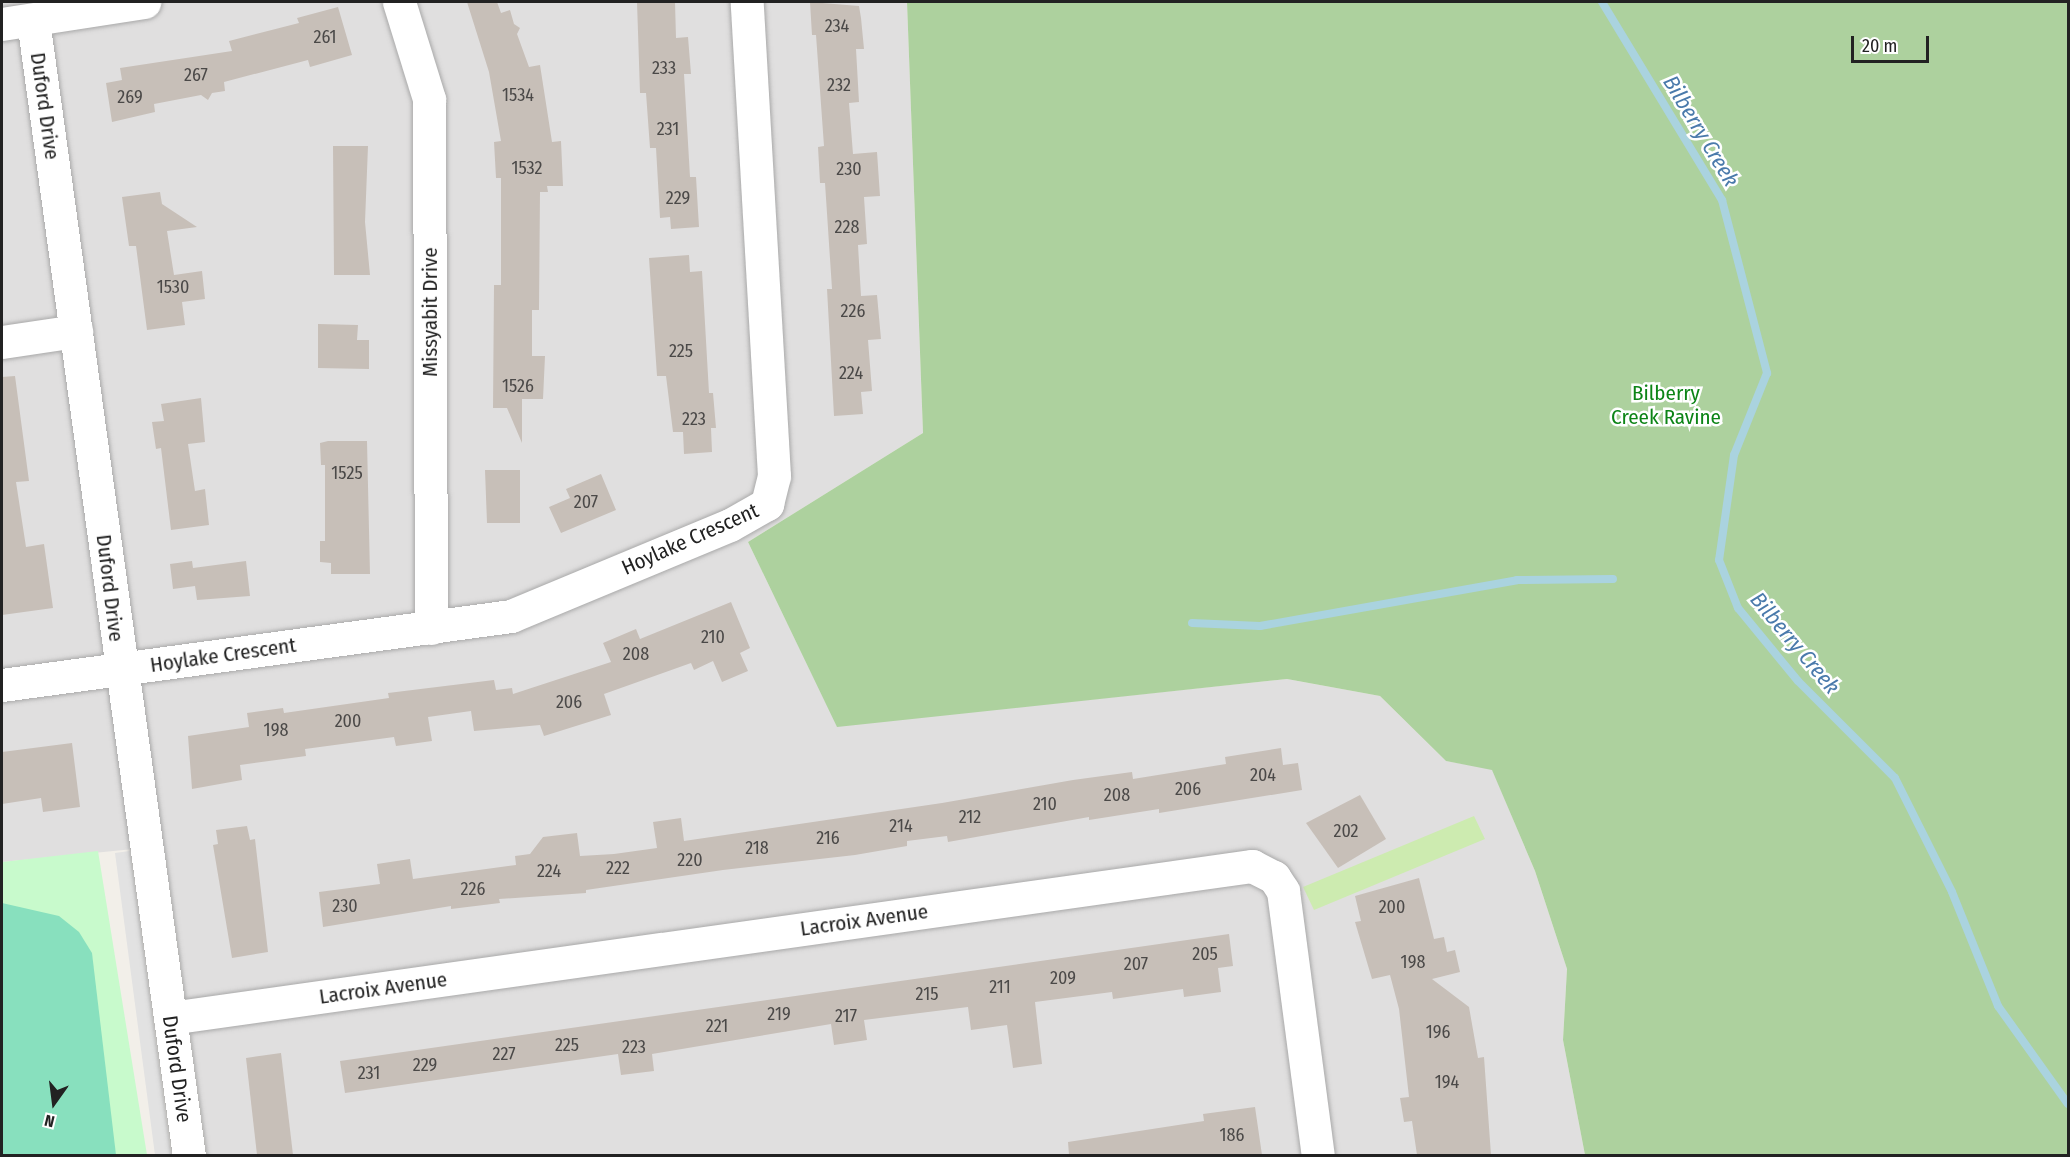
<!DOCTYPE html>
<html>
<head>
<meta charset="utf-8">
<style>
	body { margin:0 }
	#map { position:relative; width:2070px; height:1157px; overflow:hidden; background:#f2efe9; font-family:"Fira Sans Condensed",sans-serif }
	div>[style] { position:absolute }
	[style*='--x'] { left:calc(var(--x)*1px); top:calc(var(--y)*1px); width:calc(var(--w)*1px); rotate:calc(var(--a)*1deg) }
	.residential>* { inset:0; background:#e0dfdf }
	.grass>* { inset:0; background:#cdebb0 }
	.forest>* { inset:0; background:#add19e }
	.park>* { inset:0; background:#c8facc }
	.pitch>* { inset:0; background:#88e0be }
	.parking>* { inset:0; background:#e2e2e2 }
	.stream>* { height:8px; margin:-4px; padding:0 4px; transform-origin:4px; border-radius:4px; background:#aad3df }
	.building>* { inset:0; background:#c7bfb8 }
	.roads { filter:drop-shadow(0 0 2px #a9a9a9) drop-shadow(0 0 2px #a9a9a9) }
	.minor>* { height:33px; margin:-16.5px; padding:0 16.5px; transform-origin:16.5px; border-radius:16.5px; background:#fff }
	span { translate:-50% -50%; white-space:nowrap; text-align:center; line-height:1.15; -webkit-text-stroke:5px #fff; paint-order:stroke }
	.number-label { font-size:18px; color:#4b4948 }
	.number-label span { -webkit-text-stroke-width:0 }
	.street-label { font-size:21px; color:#222 }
	.park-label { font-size:21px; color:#0c8416 }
	.water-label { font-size:22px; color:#4a7aab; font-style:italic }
	.frame { position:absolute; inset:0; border:3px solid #222; pointer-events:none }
	.north { position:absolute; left:24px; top:1073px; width:60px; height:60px; -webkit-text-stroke:4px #fff; paint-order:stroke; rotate:194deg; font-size:16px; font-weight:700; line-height:24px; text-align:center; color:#222 }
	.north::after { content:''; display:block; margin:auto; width:21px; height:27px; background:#222; clip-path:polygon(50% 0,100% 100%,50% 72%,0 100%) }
	.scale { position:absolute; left:1851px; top:36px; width:78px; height:27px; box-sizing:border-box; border:3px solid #222; border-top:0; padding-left:8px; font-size:18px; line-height:21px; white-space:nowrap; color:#222; -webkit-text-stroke:4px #fff; paint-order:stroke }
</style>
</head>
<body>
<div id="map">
	<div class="residential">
		<i style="clip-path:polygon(2px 2px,907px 2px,923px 433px,748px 542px,837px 726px,1287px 679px,1380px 696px,1446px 761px,1492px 769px,1535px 871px,1567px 969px,1563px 1040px,1585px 1155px,207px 1155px,164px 846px,2px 862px)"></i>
	</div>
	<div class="grass">
		<i style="clip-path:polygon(1474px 816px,1485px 839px,1314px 910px,1303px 887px)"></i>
	</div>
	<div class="forest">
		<i style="clip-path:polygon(907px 2px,2068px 2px,2068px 1155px,1585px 1155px,1563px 1040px,1567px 969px,1535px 871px,1492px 770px,1446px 761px,1380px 696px,1287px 679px,837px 727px,748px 542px,923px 433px)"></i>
	</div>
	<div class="park">
		<i style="clip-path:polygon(98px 851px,147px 1155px,2px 1155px,2px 862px)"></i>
	</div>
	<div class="pitch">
		<i style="clip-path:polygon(2px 903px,59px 916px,79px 932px,92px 953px,116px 1155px,2px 1155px)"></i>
	</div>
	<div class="parking">
		<i style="clip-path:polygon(130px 851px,171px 1155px,155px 1155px,115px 853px)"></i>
	</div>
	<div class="stream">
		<i style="--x:1602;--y:2;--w:232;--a:58.8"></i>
		<i style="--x:1722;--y:200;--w:179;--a:75.4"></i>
		<i style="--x:1767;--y:373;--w:88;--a:111.9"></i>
		<i style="--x:1734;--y:455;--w:106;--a:98.1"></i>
		<i style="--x:1719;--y:560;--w:52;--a:68.4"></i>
		<i style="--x:1738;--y:608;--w:94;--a:50.6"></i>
		<i style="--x:1798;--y:681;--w:137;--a:45"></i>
		<i style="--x:1895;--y:778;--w:127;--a:63.4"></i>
		<i style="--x:1952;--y:892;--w:123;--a:68"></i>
		<i style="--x:1998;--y:1006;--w:120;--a:54.5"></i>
		<i style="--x:1192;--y:623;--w:68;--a:2.5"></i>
		<i style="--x:1260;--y:626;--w:261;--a:-10.1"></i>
		<i style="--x:1517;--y:580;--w:96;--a:-0.6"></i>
	</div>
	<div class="building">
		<i style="clip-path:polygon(467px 2px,497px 2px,501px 13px,510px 10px,514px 24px,520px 28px,517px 34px,529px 67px,540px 65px,552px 142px,561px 141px,563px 186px,547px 186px,548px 192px,540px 192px,539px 310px,532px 310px,532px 356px,545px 356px,543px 399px,522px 399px,522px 443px,507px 408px,493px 408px,494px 285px,501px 285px,501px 178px,496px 178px,494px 142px,501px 141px,489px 72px)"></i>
		<i style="clip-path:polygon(637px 2px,675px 2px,676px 38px,688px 37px,691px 74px,684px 74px,690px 177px,696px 177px,699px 227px,671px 229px,670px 217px,660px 218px,656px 148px,650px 148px,646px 93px,640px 93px)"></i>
		<i style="clip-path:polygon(810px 2px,859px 6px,861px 18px,864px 49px,856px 49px,859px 102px,849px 103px,853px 154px,877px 152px,880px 196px,864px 197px,867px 244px,858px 245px,861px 296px,877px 295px,881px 339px,868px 340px,872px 391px,861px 392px,863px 414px,834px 416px,827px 289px,832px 289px,825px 183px,820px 183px,818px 147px,824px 146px,816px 35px,812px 35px)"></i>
		<i style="clip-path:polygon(338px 7px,352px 55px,310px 67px,308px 60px,224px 82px,225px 91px,212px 93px,208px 100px,201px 95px,154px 104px,155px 112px,112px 122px,106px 83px,122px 80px,120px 68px,232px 51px,229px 41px,299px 23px,297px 18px)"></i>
		<i style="clip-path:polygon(333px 146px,368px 146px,365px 222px,370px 275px,334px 275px)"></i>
		<i style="clip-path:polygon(160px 192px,162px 204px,197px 227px,167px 231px,174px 275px,202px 271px,205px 299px,182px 302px,185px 325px,147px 330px,136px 246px,129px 246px,122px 197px)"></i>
		<i style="clip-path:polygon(689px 255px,690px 272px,702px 271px,709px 393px,713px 393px,716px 428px,711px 428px,712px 452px,684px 454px,683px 432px,673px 432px,666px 376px,657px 376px,649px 258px)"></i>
		<i style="clip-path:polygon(318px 324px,358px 325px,357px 340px,369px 340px,369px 369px,318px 368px)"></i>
		<i style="clip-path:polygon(15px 376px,29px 481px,16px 482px,26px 547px,44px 544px,53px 608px,2px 615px,2px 377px)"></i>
		<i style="clip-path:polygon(201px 398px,205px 442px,188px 444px,195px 491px,205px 489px,209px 525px,171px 530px,161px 448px,156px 449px,152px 422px,164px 421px,161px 404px)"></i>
		<i style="clip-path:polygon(328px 441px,367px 441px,370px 574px,331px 574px,331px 563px,320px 562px,320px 541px,325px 541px,325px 465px,321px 465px,320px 443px)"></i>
		<i style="clip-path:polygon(485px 470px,520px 470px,520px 523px,487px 523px)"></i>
		<i style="clip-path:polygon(601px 474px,616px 510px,561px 533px,549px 507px,570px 498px,566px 489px)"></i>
		<i style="clip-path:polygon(192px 561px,193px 568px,246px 561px,250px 596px,197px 600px,195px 586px,173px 589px,170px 564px)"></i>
		<i style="clip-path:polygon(731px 602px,750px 648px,740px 653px,748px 671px,722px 682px,713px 661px,694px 670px,691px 663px,604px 694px,611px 715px,544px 736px,540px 725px,474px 731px,471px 711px,428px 717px,432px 741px,396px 746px,394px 737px,305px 749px,306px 756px,240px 765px,242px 780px,192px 789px,188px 736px,249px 727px,247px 713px,283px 708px,284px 713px,389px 698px,388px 693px,494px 680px,496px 690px,512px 688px,513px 694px,611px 662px,603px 643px,636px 629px,640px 639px)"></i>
		<i style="clip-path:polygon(72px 743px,80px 807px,43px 812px,41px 798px,2px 804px,2px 752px)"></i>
		<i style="clip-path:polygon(1281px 748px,1283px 765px,1298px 763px,1302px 790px,1159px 813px,1159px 809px,1089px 820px,1089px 817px,948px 842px,947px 836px,907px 841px,907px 846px,855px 855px,723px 870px,586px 890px,586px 893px,499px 899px,500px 903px,451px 909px,451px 906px,323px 927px,319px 892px,380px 884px,377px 864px,410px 859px,413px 879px,516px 865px,515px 856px,530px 854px,543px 837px,577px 833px,580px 856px,614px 854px,657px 848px,653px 822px,681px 818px,684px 841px,942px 803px,1073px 780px,1132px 772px,1133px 779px,1226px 764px,1225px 757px)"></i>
		<i style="clip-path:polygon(1360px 795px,1386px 839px,1338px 868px,1306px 823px)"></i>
		<i style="clip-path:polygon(247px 826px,250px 840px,255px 839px,268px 952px,232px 958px,213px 845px,218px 844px,216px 830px)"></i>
		<i style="clip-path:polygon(1419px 878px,1434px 939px,1444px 937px,1447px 952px,1455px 950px,1460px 972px,1432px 979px,1469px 1007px,1478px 1058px,1484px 1057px,1491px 1155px,1417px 1155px,1412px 1121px,1404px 1122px,1400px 1098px,1409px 1097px,1399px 1009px,1390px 975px,1372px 979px,1355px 922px,1361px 921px,1355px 896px)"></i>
		<i style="clip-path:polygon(1229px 934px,1233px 966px,1218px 968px,1221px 992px,1184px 997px,1183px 989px,1113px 999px,1112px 992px,1035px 1002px,1042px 1064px,1013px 1068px,1007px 1025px,971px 1030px,968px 1007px,864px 1020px,867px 1040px,834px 1045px,831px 1024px,652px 1054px,654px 1071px,621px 1075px,618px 1054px,345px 1093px,340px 1061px)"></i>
		<i style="clip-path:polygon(281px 1053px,293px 1155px,257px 1155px,246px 1058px)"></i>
		<i style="clip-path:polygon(1255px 1107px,1262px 1155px,1069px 1155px,1068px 1142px,1204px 1121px,1203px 1114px)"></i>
	</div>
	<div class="roads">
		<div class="minor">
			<i style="--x:399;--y:2;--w:102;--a:72.8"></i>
			<i style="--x:429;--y:99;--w:529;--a:89.78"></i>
			<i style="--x:33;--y:20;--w:1147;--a:82.18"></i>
			<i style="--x:2;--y:24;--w:144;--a:-8.8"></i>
			<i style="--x:2;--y:342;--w:75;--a:-8.5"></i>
			<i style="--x:2;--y:685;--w:514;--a:-7.72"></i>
			<i style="--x:511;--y:616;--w:237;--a:-22.6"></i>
			<i style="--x:730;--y:525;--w:43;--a:-29.6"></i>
			<i style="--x:767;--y:504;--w:29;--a:-76"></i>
			<i style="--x:774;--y:476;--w:475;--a:-93.3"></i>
			<i style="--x:170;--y:1018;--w:1093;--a:-8"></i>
			<i style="--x:1252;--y:866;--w:25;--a:27"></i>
			<i style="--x:1274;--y:877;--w:17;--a:57"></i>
			<i style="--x:1283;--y:891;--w:267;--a:82.5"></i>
		</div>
	</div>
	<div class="number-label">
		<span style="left:837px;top:26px">234</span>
		<span style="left:325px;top:37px">261</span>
		<span style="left:664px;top:68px">233</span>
		<span style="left:196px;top:75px">267</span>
		<span style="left:839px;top:85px">232</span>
		<span style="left:518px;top:95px">1534</span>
		<span style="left:130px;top:97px">269</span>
		<span style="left:668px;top:129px">231</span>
		<span style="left:527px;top:168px">1532</span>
		<span style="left:849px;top:169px">230</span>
		<span style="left:678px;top:198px">229</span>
		<span style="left:847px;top:227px">228</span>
		<span style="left:173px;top:287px">1530</span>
		<span style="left:853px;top:311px">226</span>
		<span style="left:681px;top:351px">225</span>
		<span style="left:851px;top:373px">224</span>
		<span style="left:518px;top:386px">1526</span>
		<span style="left:694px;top:419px">223</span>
		<span style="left:347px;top:473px">1525</span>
		<span style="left:586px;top:502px">207</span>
		<span style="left:713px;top:637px">210</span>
		<span style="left:636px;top:654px">208</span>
		<span style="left:569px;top:702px">206</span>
		<span style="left:348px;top:721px">200</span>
		<span style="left:276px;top:730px">198</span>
		<span style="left:1263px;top:775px">204</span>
		<span style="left:1188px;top:789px">206</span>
		<span style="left:1117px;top:795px">208</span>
		<span style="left:1045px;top:804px">210</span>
		<span style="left:970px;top:817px">212</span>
		<span style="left:901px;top:826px">214</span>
		<span style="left:1346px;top:831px">202</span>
		<span style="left:828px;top:838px">216</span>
		<span style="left:757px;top:848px">218</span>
		<span style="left:690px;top:860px">220</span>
		<span style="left:618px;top:868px">222</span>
		<span style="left:549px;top:871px">224</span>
		<span style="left:473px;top:889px">226</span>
		<span style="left:345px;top:906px">230</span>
		<span style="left:1392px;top:907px">200</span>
		<span style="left:1205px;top:954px">205</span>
		<span style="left:1413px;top:962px">198</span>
		<span style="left:1136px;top:964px">207</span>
		<span style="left:1063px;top:978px">209</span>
		<span style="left:1000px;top:987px">211</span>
		<span style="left:927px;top:994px">215</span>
		<span style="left:779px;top:1014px">219</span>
		<span style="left:846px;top:1016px">217</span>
		<span style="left:717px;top:1026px">221</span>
		<span style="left:1438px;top:1032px">196</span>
		<span style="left:567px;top:1045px">225</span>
		<span style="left:634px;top:1047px">223</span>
		<span style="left:504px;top:1054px">227</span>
		<span style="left:425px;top:1065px">229</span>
		<span style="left:369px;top:1073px">231</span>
		<span style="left:1447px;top:1082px">194</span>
		<span style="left:1232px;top:1135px">186</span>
	</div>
	<div class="street-label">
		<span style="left:45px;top:106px;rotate:82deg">Duford Drive</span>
		<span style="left:430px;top:312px;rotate:-90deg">Missyabit Drive</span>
		<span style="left:690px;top:539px;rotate:-24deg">Hoylake Crescent</span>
		<span style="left:110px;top:588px;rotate:83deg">Duford Drive</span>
		<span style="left:223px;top:655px;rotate:-8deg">Hoylake Crescent</span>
		<span style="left:864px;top:920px;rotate:-8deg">Lacroix Avenue</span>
		<span style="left:383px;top:988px;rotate:-8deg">Lacroix Avenue</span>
		<span style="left:177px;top:1069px;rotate:82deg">Duford Drive</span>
	</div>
	<div class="park-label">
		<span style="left:1666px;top:405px">Bilberry<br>Creek Ravine</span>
	</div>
	<div class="water-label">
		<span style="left:1701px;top:131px;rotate:59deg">Bilberry Creek</span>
		<span style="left:1795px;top:643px;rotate:50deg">Bilberry Creek</span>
	</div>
	<div class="frame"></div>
	<div class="north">N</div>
	<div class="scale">20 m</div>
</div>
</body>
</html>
